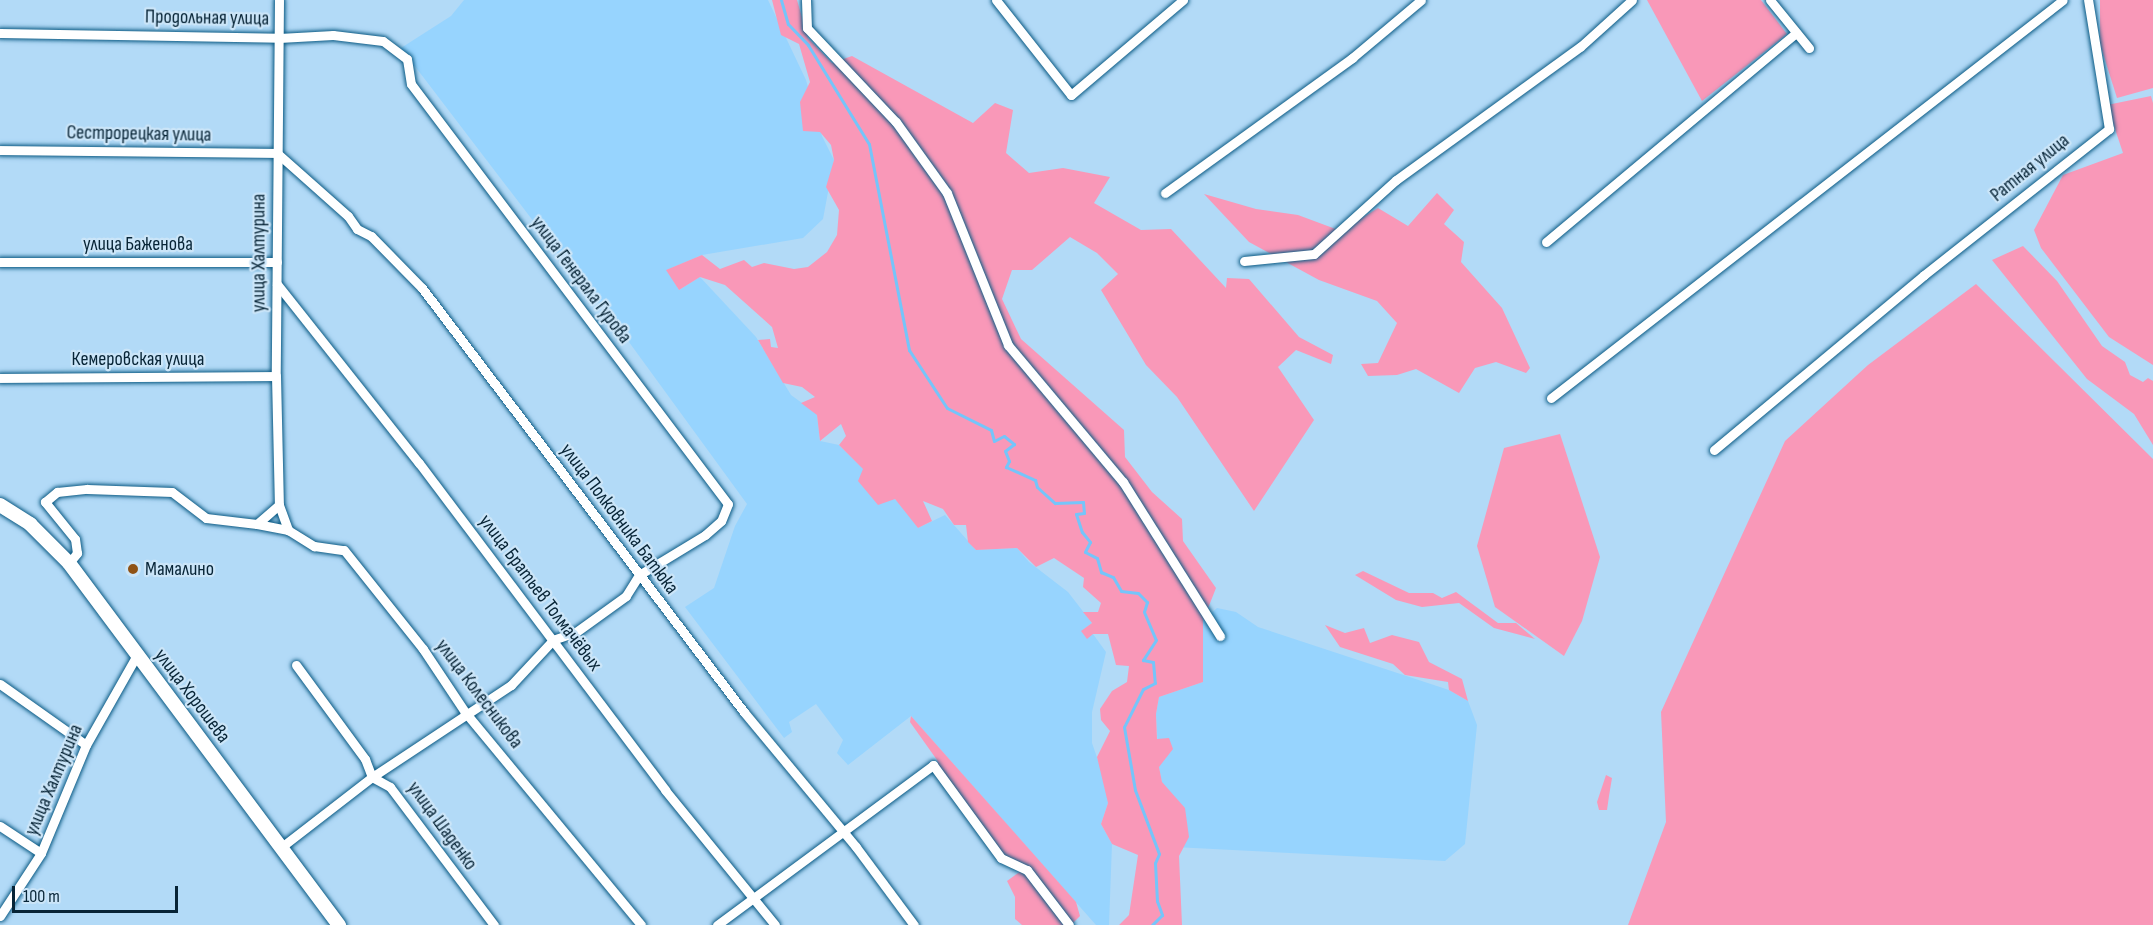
<!DOCTYPE html>
<html>
<head>
<meta charset="utf-8">
<style>
	body { margin:0 }
	#map { position:relative; width:2153px; height:925px; overflow:hidden; background:#b2daf7; font-family:"Sofia Sans Condensed",sans-serif }
	div>[style] { position:absolute }
	[style*='--x'] { left:calc(var(--x)*1px); top:calc(var(--y)*1px); width:calc(var(--w)*1px); rotate:calc(var(--a)*1deg) }
	.built>* { inset:0; background:#97d4fe }
	.green>* { inset:0; background:#f998b8 }
	.stream>* { height:3px; margin:-1.5px; padding:0 1.5px; transform-origin:1.5px; border-radius:1.5px; background:#75c5fa }
	.roads { filter:drop-shadow(0 0 2px #0a5a84) drop-shadow(0 0 2px #0a5a84) }
	.street>* { height:9px; margin:-4.5px; padding:0 4.5px; transform-origin:4.5px; border-radius:4.5px; background:#fff }
	.secondary>* { height:14px; margin:-7px; padding:0 7px; transform-origin:7px; border-radius:7px; background:#fff }
	.dots>* { width:16px; height:16px; translate:-50% -50%; box-sizing:border-box; border:3px solid #cbe5f8; border-radius:50% }
	span { translate:-50% -50%; white-space:nowrap; text-align:center; line-height:1.15; -webkit-text-stroke:4.5px #cbe5f8; paint-order:stroke }
	.street-label { font-size:20px; color:#072436 }
	.poi-label { font-size:20px; color:#072436 }
	.left { translate:0 -50%; text-align:left }
	.scale { position:absolute; left:12px; top:886px; width:166px; height:27px; box-sizing:border-box; border:3px solid #072436; border-top:0; padding-left:8px; font-size:18px; line-height:21px; white-space:nowrap; color:#072436; -webkit-text-stroke:4px #cbe5f8; paint-order:stroke }
</style>
</head>
<body>
<div id="map">
	<div class="built">
		<i style="clip-path:polygon(464px 0,768px 0,806px 80px,822px 136px,834px 160px,823px 219px,803px 238px,702px 255px,667px 270px,679px 290px,700px 277px,756px 337px,791px 395px,817px 414px,820px 441px,839px 445px,905px 509px,918px 528px,945px 515px,976px 550px,1017px 548px,1029px 562px,1068px 592px,1092px 623px,1082px 631px,1093px 634px,1106px 652px,1092px 712px,1092px 743px,1107px 786px,1108px 803px,1101px 824px,1112px 844px,1109px 925px,1096px 925px,911px 716px,848px 765px,837px 753px,843px 740px,816px 704px,789px 722px,792px 732px,784px 738px,685px 607px,714px 588px,735px 526px,747px 504px,602px 305px,592px 298px,401px 48px,451px 16px)"></i>
		<i style="clip-path:polygon(1217px 608px,1236px 612px,1258px 627px,1449px 690px,1468px 701px,1477px 725px,1465px 844px,1445px 861px,1174px 847px,1159px 767px,1156px 714px,1159px 697px,1203px 682px,1203px 621px)"></i>
	</div>
	<div class="green">
		<i style="clip-path:polygon(772px 0,797px 0,808px 38px,832px 63px,852px 56px,973px 123px,995px 103px,1013px 110px,1006px 153px,1029px 173px,1063px 168px,1110px 177px,1094px 203px,1141px 230px,1171px 229px,1226px 288px,1227px 278px,1249px 279px,1299px 337px,1333px 355px,1331px 364px,1296px 350px,1278px 367px,1314px 420px,1254px 511px,1177px 397px,1146px 365px,1101px 290px,1118px 274px,1097px 253px,1070px 237px,1032px 270px,1012px 270px,1002px 299px,1021px 339px,1124px 430px,1125px 457px,1152px 492px,1182px 519px,1183px 541px,1216px 588px,1203px 621px,1203px 682px,1159px 697px,1156px 714px,1157px 739px,1169px 738px,1173px 749px,1159px 767px,1162px 782px,1185px 808px,1189px 837px,1179px 856px,1182px 925px,1119px 925px,1129px 915px,1138px 855px,1112px 844px,1101px 824px,1108px 803px,1097px 757px,1110px 731px,1101px 720px,1100px 709px,1112px 691px,1127px 682px,1129px 666px,1116px 665px,1108px 634px,1093px 634px,1087px 639px,1081px 631px,1092px 623px,1083px 612px,1098px 612px,1101px 603px,1083px 587px,1084px 578px,1054px 558px,1036px 567px,1017px 548px,976px 550px,968px 542px,966px 525px,954px 525px,943px 509px,923px 501px,932px 521px,918px 528px,895px 499px,878px 505px,858px 481px,863px 469px,839px 445px,846px 436px,841px 424px,820px 441px,817px 415px,801px 403px,815px 397px,802px 387px,783px 383px,758px 340px,770px 339px,771px 347px,778px 348px,772px 327px,725px 285px,700px 277px,679px 290px,666px 270px,702px 255px,720px 269px,744px 260px,752px 267px,764px 263px,794px 269px,808px 267px,827px 252px,837px 235px,839px 210px,826px 187px,834px 160px,831px 145px,820px 132px,803px 131px,800px 102px,810px 82px,799px 44px,781px 35px)"></i>
		<i style="clip-path:polygon(1647px 0,1761px 0,1787px 34px,1702px 101px)"></i>
		<i style="clip-path:polygon(2100px 0,2153px 0,2153px 88px,2117px 98px,2100px 44px)"></i>
		<i style="clip-path:polygon(2151px 96px,2153px 103px,2153px 365px,2109px 337px,2041px 248px,2034px 230px,2063px 175px,2123px 153px,2107px 105px)"></i>
		<i style="clip-path:polygon(1437px 193px,1454px 210px,1444px 224px,1464px 242px,1461px 262px,1502px 308px,1530px 368px,1526px 373px,1496px 362px,1475px 368px,1459px 393px,1416px 369px,1397px 375px,1368px 376px,1361px 364px,1378px 363px,1397px 323px,1377px 301px,1319px 280px,1249px 242px,1204px 194px,1256px 209px,1298px 215px,1341px 231px,1378px 208px,1408px 226px)"></i>
		<i style="clip-path:polygon(2023px 246px,2057px 281px,2102px 346px,2125px 362px,2130px 375px,2143px 382px,2148px 378px,2153px 381px,2153px 445px,2134px 414px,2087px 379px,1992px 260px)"></i>
		<i style="clip-path:polygon(1976px 284px,2153px 459px,2153px 925px,1628px 925px,1666px 822px,1661px 712px,1785px 441px,1868px 365px)"></i>
		<i style="clip-path:polygon(1560px 434px,1600px 557px,1582px 621px,1564px 656px,1495px 607px,1477px 546px,1504px 448px)"></i>
		<i style="clip-path:polygon(1363px 571px,1409px 593px,1433px 593px,1442px 598px,1456px 592px,1498px 623px,1516px 623px,1535px 639px,1494px 628px,1459px 603px,1422px 607px,1396px 600px,1355px 575px)"></i>
		<i style="clip-path:polygon(1325px 625px,1345px 633px,1364px 628px,1370px 643px,1392px 635px,1419px 642px,1429px 662px,1462px 679px,1468px 701px,1449px 690px,1448px 682px,1405px 675px,1393px 664px,1340px 647px)"></i>
		<i style="clip-path:polygon(911px 716px,1076px 902px,1080px 916px,1071px 925px,1022px 925px,1015px 919px,1015px 897px,1007px 881px,1022px 870px,1001px 858px,941px 774px,937px 760px,910px 722px)"></i>
		<i style="clip-path:polygon(1606px 775px,1612px 778px,1609px 796px,1607px 810px,1599px 810px,1597px 802px)"></i>
	</div>
	<div class="stream">
		<i style="--x:781;--y:0;--w:25;--a:74"></i>
		<i style="--x:788;--y:24;--w:29;--a:46"></i>
		<i style="--x:808;--y:45;--w:116;--a:58.4"></i>
		<i style="--x:869;--y:144;--w:210;--a:79"></i>
		<i style="--x:909;--y:350;--w:69;--a:56.8"></i>
		<i style="--x:947;--y:408;--w:49;--a:26.6"></i>
		<i style="--x:991;--y:430;--w:11;--a:75"></i>
		<i style="--x:994;--y:441;--w:11;--a:-27"></i>
		<i style="--x:1004;--y:436;--w:13;--a:39"></i>
		<i style="--x:1014;--y:444;--w:11;--a:142"></i>
		<i style="--x:1005;--y:451;--w:11;--a:68"></i>
		<i style="--x:1009;--y:461;--w:7;--a:117"></i>
		<i style="--x:1006;--y:467;--w:32;--a:24"></i>
		<i style="--x:1035;--y:480;--w:7;--a:74"></i>
		<i style="--x:1037;--y:487;--w:24;--a:42"></i>
		<i style="--x:1055;--y:503;--w:28;--a:-2"></i>
		<i style="--x:1083;--y:502;--w:11;--a:85"></i>
		<i style="--x:1084;--y:513;--w:8;--a:173"></i>
		<i style="--x:1076;--y:514;--w:19;--a:72"></i>
		<i style="--x:1082;--y:532;--w:13;--a:51"></i>
		<i style="--x:1090;--y:542;--w:11;--a:117"></i>
		<i style="--x:1085;--y:552;--w:13;--a:27"></i>
		<i style="--x:1097;--y:558;--w:15;--a:74"></i>
		<i style="--x:1101;--y:572;--w:13;--a:23"></i>
		<i style="--x:1113;--y:577;--w:16;--a:60"></i>
		<i style="--x:1121;--y:591;--w:17;--a:7"></i>
		<i style="--x:1138;--y:593;--w:13;--a:45"></i>
		<i style="--x:1147;--y:602;--w:10;--a:107"></i>
		<i style="--x:1144;--y:612;--w:30;--a:67"></i>
		<i style="--x:1156;--y:640;--w:24;--a:123"></i>
		<i style="--x:1143;--y:660;--w:10;--a:11"></i>
		<i style="--x:1153;--y:662;--w:21;--a:85"></i>
		<i style="--x:1155;--y:683;--w:13;--a:153"></i>
		<i style="--x:1143;--y:689;--w:42;--a:116.6"></i>
		<i style="--x:1124;--y:727;--w:64;--a:80.1"></i>
		<i style="--x:1135;--y:790;--w:68;--a:69.4"></i>
		<i style="--x:1159;--y:854;--w:10;--a:114"></i>
		<i style="--x:1155;--y:863;--w:38;--a:87"></i>
		<i style="--x:1157;--y:901;--w:15;--a:70"></i>
		<i style="--x:1162;--y:915;--w:14;--a:135"></i>
	</div>
	<div class="roads">
		<div class="street">
			<i style="--x:279;--y:0;--w:376;--a:90.5"></i>
			<i style="--x:276;--y:376;--w:129;--a:88.7"></i>
			<i style="--x:279;--y:505;--w:27;--a:70"></i>
			<i style="--x:288;--y:530;--w:31;--a:32"></i>
			<i style="--x:314;--y:546;--w:30;--a:8"></i>
			<i style="--x:344;--y:550;--w:127;--a:51.4"></i>
			<i style="--x:423;--y:649;--w:76;--a:56.3"></i>
			<i style="--x:465;--y:712;--w:276;--a:50.4"></i>
			<i style="--x:806;--y:0;--w:28;--a:88"></i>
			<i style="--x:807;--y:28;--w:129;--a:46.6"></i>
			<i style="--x:896;--y:122;--w:87;--a:54.3"></i>
			<i style="--x:947;--y:193;--w:164;--a:68.1"></i>
			<i style="--x:1008;--y:345;--w:179;--a:50"></i>
			<i style="--x:1123;--y:482;--w:182;--a:57.8"></i>
			<i style="--x:996;--y:0;--w:121;--a:51.7"></i>
			<i style="--x:1071;--y:95;--w:147;--a:-40.3"></i>
			<i style="--x:1770;--y:0;--w:62;--a:50.9"></i>
			<i style="--x:0;--y:33;--w:279;--a:1"></i>
			<i style="--x:279;--y:38;--w:54;--a:-3.2"></i>
			<i style="--x:333;--y:35;--w:50;--a:6.8"></i>
			<i style="--x:383;--y:41;--w:30;--a:37"></i>
			<i style="--x:407;--y:59;--w:25;--a:81"></i>
			<i style="--x:411;--y:84;--w:526;--a:52.96"></i>
			<i style="--x:728;--y:504;--w:18;--a:112"></i>
			<i style="--x:721;--y:521;--w:21;--a:139"></i>
			<i style="--x:705;--y:535;--w:77;--a:148.8"></i>
			<i style="--x:639;--y:575;--w:25;--a:122"></i>
			<i style="--x:626;--y:596;--w:62;--a:144.2"></i>
			<i style="--x:576;--y:632;--w:24;--a:161"></i>
			<i style="--x:553;--y:640;--w:62;--a:133"></i>
			<i style="--x:511;--y:685;--w:167;--a:146.5"></i>
			<i style="--x:372;--y:777;--w:116;--a:142.3"></i>
			<i style="--x:0;--y:150;--w:277;--a:0.6"></i>
			<i style="--x:277;--y:153;--w:95;--a:41.6"></i>
			<i style="--x:348;--y:216;--w:16;--a:55"></i>
			<i style="--x:357;--y:229;--w:16;--a:27"></i>
			<i style="--x:371;--y:236;--w:73;--a:45.6"></i>
			<i style="--x:422;--y:288;--w:532;--a:52.79"></i>
			<i style="--x:744;--y:712;--w:175;--a:50.3"></i>
			<i style="--x:856;--y:847;--w:97;--a:53.4"></i>
			<i style="--x:1165;--y:193;--w:231;--a:-35.8"></i>
			<i style="--x:1352;--y:58;--w:90;--a:-40"></i>
			<i style="--x:1546;--y:242;--w:326;--a:-39.9"></i>
			<i style="--x:1244;--y:261;--w:70;--a:-5.7"></i>
			<i style="--x:1314;--y:254;--w:110;--a:-42.1"></i>
			<i style="--x:1396;--y:180;--w:227;--a:-35.9"></i>
			<i style="--x:1580;--y:47;--w:70;--a:-42.1"></i>
			<i style="--x:0;--y:262;--w:277;--a:0"></i>
			<i style="--x:277;--y:284;--w:228;--a:51.6"></i>
			<i style="--x:419;--y:463;--w:409;--a:53"></i>
			<i style="--x:665;--y:790;--w:174;--a:50.8"></i>
			<i style="--x:0;--y:378;--w:276;--a:-0.4"></i>
			<i style="--x:1551;--y:398;--w:648;--a:-37.86"></i>
			<i style="--x:1714;--y:450;--w:273;--a:-39.8"></i>
			<i style="--x:1924;--y:275;--w:236;--a:-38.3"></i>
			<i style="--x:2109;--y:129;--w:131;--a:-99.2"></i>
			<i style="--x:257;--y:524;--w:32;--a:11"></i>
			<i style="--x:69;--y:563;--w:13;--a:-51"></i>
			<i style="--x:77;--y:553;--w:14;--a:-98"></i>
			<i style="--x:75;--y:539;--w:48;--a:-129"></i>
			<i style="--x:45;--y:502;--w:16;--a:-40"></i>
			<i style="--x:57;--y:492;--w:30;--a:-6"></i>
			<i style="--x:87;--y:489;--w:85;--a:2"></i>
			<i style="--x:172;--y:492;--w:43;--a:37.4"></i>
			<i style="--x:206;--y:518;--w:51;--a:6.7"></i>
			<i style="--x:257;--y:524;--w:29;--a:-41"></i>
			<i style="--x:296;--y:665;--w:117;--a:53.7"></i>
			<i style="--x:365;--y:759;--w:19;--a:69"></i>
			<i style="--x:372;--y:777;--w:21;--a:29"></i>
			<i style="--x:390;--y:787;--w:173;--a:53"></i>
			<i style="--x:0;--y:684;--w:105;--a:35.3"></i>
			<i style="--x:0;--y:826;--w:49;--a:33.4"></i>
			<i style="--x:0;--y:916;--w:75;--a:-56.9"></i>
			<i style="--x:41;--y:853;--w:117;--a:-67.4"></i>
			<i style="--x:86;--y:745;--w:103;--a:-60.5"></i>
			<i style="--x:717;--y:925;--w:269;--a:-36.5"></i>
			<i style="--x:933;--y:765;--w:115;--a:53.8"></i>
			<i style="--x:1001;--y:858;--w:29;--a:25"></i>
			<i style="--x:1027;--y:870;--w:69;--a:52.6"></i>
		</div>
		<div class="secondary">
			<i style="--x:0;--y:505;--w:36;--a:32"></i>
			<i style="--x:30;--y:524;--w:55;--a:45"></i>
			<i style="--x:69;--y:563;--w:452;--a:53.3"></i>
		</div>
	</div>
	<div class="dots">
		<i style="left:133px;top:569px;background:#8f5215"></i>
	</div>
	<div class="street-label">
		<span style="left:207px;top:18px;rotate:1deg">Продольная улица</span>
		<span style="left:139px;top:134px;rotate:1deg">Сестрорецкая улица</span>
		<span style="left:2030px;top:168px;rotate:-39deg">Ратная улица</span>
		<span style="left:138px;top:244px">улица Баженова</span>
		<span style="left:259px;top:253px;rotate:-90deg">улица Халтурина</span>
		<span style="left:581px;top:280px;rotate:53deg">улица Генерала Гурова</span>
		<span style="left:138px;top:359px">Кемеровская улица</span>
		<span style="left:619px;top:519px;rotate:53deg">улица Полковника Батюка</span>
		<span style="left:540px;top:593px;rotate:53deg">улица Братьев Толмачёвых</span>
		<span style="left:479px;top:694px;rotate:53deg">улица Колесникова</span>
		<span style="left:192px;top:696px;rotate:53deg">улица Хорошева</span>
		<span style="left:54px;top:780px;rotate:-67deg">улица Халтурина</span>
		<span style="left:442px;top:826px;rotate:54deg">улица Шаденко</span>
	</div>
	<div class="poi-label">
		<span class="left" style="left:145px;top:569px">Мамалино</span>
	</div>
	<div class="scale">100 m</div>
</div>
</body>
</html>
